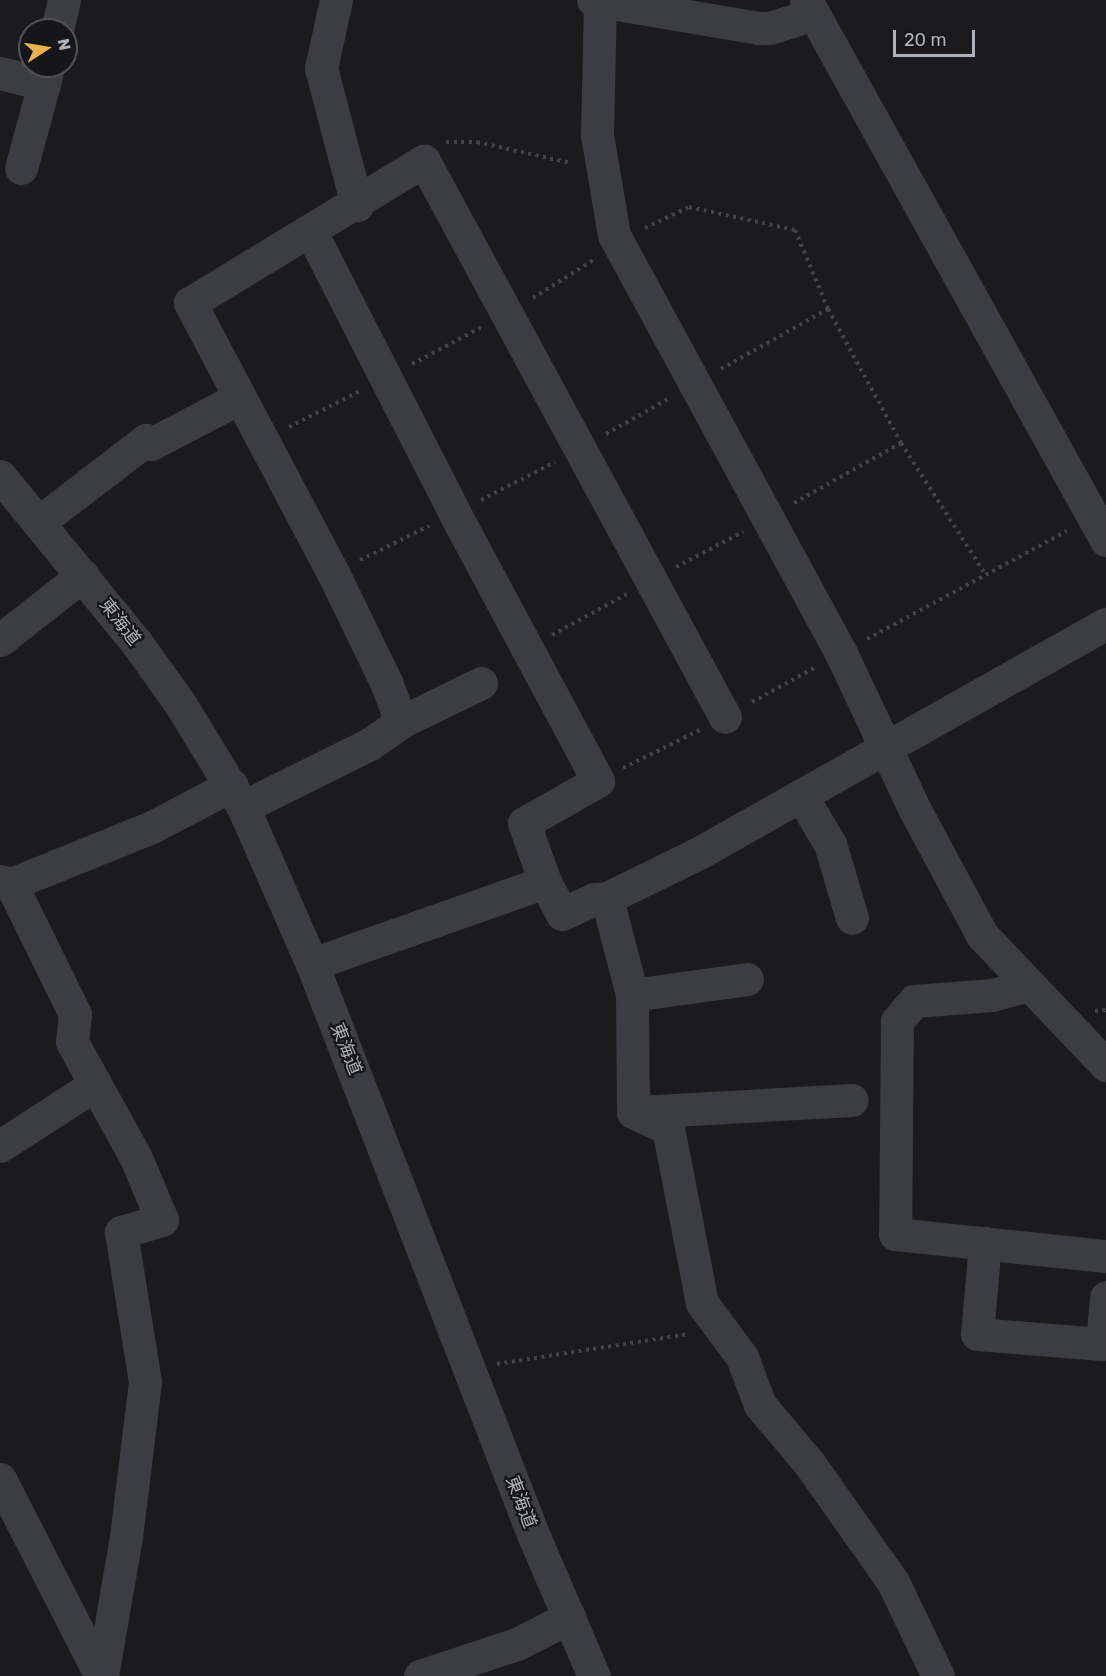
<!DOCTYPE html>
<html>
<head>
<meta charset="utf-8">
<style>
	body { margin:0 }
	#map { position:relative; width:1106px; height:1676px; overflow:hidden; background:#1b1b1d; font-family:Rubik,"Noto Sans JP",sans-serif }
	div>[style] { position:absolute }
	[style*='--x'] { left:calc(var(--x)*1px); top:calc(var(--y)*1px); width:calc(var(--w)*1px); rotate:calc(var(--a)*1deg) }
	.path>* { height:4px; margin-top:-2px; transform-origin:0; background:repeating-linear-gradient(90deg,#424449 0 3px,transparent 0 7.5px) }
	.minor>* { height:33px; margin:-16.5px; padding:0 16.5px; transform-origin:16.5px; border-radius:16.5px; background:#3c3d42 }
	span { translate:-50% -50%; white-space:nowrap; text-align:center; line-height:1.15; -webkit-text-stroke:4.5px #161618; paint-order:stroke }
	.street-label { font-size:18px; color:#aeb2bb }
	.north { position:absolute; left:18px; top:18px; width:60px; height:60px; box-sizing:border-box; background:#161618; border:2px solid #535459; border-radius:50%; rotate:78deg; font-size:16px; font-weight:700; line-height:24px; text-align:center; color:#aeb2bb }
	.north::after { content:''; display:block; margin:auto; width:21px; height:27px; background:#e8b348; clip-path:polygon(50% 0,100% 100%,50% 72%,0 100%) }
	.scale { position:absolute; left:893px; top:30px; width:82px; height:27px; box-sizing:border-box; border:3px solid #aeb2bb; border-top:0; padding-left:8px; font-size:18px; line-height:21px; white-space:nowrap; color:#aeb2bb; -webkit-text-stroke:4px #161618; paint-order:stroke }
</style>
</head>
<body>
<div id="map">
	<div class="path">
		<i style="--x:446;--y:142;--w:31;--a:0"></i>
		<i style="--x:477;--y:142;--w:96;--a:12.6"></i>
		<i style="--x:645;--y:228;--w:49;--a:-25.5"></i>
		<i style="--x:689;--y:207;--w:108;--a:12.2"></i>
		<i style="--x:795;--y:230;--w:86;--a:67.3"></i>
		<i style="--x:828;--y:309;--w:153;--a:61.4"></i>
		<i style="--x:901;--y:443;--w:156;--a:57.3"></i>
		<i style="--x:533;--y:298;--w:73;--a:-32.2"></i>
		<i style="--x:412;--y:364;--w:79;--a:-27.9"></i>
		<i style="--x:721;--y:369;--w:123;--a:-29.3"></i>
		<i style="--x:289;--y:427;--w:80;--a:-26.9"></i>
		<i style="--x:606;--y:434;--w:73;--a:-29.4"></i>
		<i style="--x:481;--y:500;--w:83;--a:-27.2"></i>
		<i style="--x:794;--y:503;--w:123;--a:-29.3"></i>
		<i style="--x:360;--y:560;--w:77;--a:-26.2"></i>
		<i style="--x:676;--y:567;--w:76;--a:-27.6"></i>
		<i style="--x:552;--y:635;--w:85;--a:-28.7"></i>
		<i style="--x:867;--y:639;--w:227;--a:-28.4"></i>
		<i style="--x:752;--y:702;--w:73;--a:-28.7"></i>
		<i style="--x:623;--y:768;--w:86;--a:-26.3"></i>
		<i style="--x:1095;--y:1011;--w:11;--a:-5"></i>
		<i style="--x:497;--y:1364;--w:193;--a:-8.9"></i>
	</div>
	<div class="minor">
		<i style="--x:336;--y:0;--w:70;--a:102.4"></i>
		<i style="--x:321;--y:68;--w:142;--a:75.3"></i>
		<i style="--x:593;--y:0;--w:167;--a:9.6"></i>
		<i style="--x:758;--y:28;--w:12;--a:0"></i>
		<i style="--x:770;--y:28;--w:46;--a:-17.7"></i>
		<i style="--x:806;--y:0;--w:618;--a:60.95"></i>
		<i style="--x:600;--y:1;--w:134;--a:91.3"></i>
		<i style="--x:597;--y:135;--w:101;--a:80.4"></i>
		<i style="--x:614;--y:235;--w:476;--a:61.5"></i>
		<i style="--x:841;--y:653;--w:174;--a:64.8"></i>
		<i style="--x:915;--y:810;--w:142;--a:61.8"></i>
		<i style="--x:982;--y:935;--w:180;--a:46.4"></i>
		<i style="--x:57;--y:30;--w:31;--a:-77"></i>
		<i style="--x:0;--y:73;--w:45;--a:14"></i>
		<i style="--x:44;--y:84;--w:18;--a:-77"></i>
		<i style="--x:21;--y:168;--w:87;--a:-74.7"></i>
		<i style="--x:311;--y:232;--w:317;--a:62.9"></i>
		<i style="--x:455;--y:514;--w:303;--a:61.8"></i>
		<i style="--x:598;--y:781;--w:85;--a:150.4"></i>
		<i style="--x:524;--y:823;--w:63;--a:70.4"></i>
		<i style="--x:545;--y:882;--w:36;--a:62"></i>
		<i style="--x:562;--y:914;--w:35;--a:-25"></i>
		<i style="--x:594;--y:899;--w:13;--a:-4"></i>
		<i style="--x:607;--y:898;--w:100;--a:-26.1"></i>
		<i style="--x:697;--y:854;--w:469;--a:-29.4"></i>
		<i style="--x:0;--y:476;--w:215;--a:50.7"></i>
		<i style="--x:136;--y:642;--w:77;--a:54.5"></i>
		<i style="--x:181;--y:705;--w:119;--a:58.7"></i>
		<i style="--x:243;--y:807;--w:171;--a:66.3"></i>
		<i style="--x:312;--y:964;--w:611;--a:68.81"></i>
		<i style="--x:533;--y:1534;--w:155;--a:66.8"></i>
		<i style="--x:39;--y:522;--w:135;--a:-37.5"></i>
		<i style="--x:146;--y:440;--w:6;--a:39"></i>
		<i style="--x:151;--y:444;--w:99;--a:-27.6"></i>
		<i style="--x:0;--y:640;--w:105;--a:-38.1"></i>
		<i style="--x:401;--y:722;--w:89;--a:-26"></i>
		<i style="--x:802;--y:797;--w:55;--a:59.2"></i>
		<i style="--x:830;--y:844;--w:77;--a:73.4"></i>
		<i style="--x:243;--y:807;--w:142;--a:-26.4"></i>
		<i style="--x:370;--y:744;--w:38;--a:-35"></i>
		<i style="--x:401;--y:722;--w:43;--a:-110.6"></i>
		<i style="--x:386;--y:682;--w:121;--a:-115.9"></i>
		<i style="--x:333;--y:573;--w:306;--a:-117.9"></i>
		<i style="--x:190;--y:303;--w:274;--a:-31.3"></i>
		<i style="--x:424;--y:161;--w:632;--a:61.57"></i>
		<i style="--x:0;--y:881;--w:11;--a:15"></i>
		<i style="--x:11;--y:884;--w:152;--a:-22"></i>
		<i style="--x:152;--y:827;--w:90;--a:-27.7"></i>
		<i style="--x:11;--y:884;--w:145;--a:63.8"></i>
		<i style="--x:75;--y:1014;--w:28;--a:96"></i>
		<i style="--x:72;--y:1042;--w:132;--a:61.1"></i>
		<i style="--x:136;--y:1158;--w:67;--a:67.2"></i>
		<i style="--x:162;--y:1220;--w:43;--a:163.7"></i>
		<i style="--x:121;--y:1232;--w:152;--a:80.9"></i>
		<i style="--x:145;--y:1382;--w:156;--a:97"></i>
		<i style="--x:126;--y:1537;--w:141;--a:99.8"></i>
		<i style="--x:607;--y:898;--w:100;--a:75.5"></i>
		<i style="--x:632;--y:995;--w:116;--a:-7.9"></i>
		<i style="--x:312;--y:964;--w:247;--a:-19.4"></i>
		<i style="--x:1029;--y:985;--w:38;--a:165"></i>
		<i style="--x:992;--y:995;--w:78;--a:175.6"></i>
		<i style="--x:914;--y:1001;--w:26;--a:130"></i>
		<i style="--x:897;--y:1021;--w:213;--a:90.5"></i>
		<i style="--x:895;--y:1234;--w:212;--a:6"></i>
		<i style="--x:632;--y:995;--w:117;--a:89.5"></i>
		<i style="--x:633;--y:1112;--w:38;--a:25"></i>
		<i style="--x:668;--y:1128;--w:178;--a:79"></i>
		<i style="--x:702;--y:1303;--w:67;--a:53.5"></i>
		<i style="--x:742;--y:1357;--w:51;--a:69.4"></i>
		<i style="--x:760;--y:1405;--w:76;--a:49.8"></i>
		<i style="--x:809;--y:1463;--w:146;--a:54.8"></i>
		<i style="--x:893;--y:1582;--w:104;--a:64.4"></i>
		<i style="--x:638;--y:1112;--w:214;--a:-3.2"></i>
		<i style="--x:0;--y:1146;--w:114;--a:-32.9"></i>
		<i style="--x:985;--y:1243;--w:91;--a:95"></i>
		<i style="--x:977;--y:1334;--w:125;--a:4.6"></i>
		<i style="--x:1102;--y:1344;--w:47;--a:-85.1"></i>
		<i style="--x:0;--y:1479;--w:221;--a:62.9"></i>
		<i style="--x:420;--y:1676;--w:102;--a:-18.3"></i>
		<i style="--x:517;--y:1644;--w:59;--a:-27"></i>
	</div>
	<div class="street-label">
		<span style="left:120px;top:622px;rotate:52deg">東海道</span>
		<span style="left:346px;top:1049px;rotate:68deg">東海道</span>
		<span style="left:521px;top:1502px;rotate:69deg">東海道</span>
	</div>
	<div class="north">N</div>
	<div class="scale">20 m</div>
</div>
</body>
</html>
